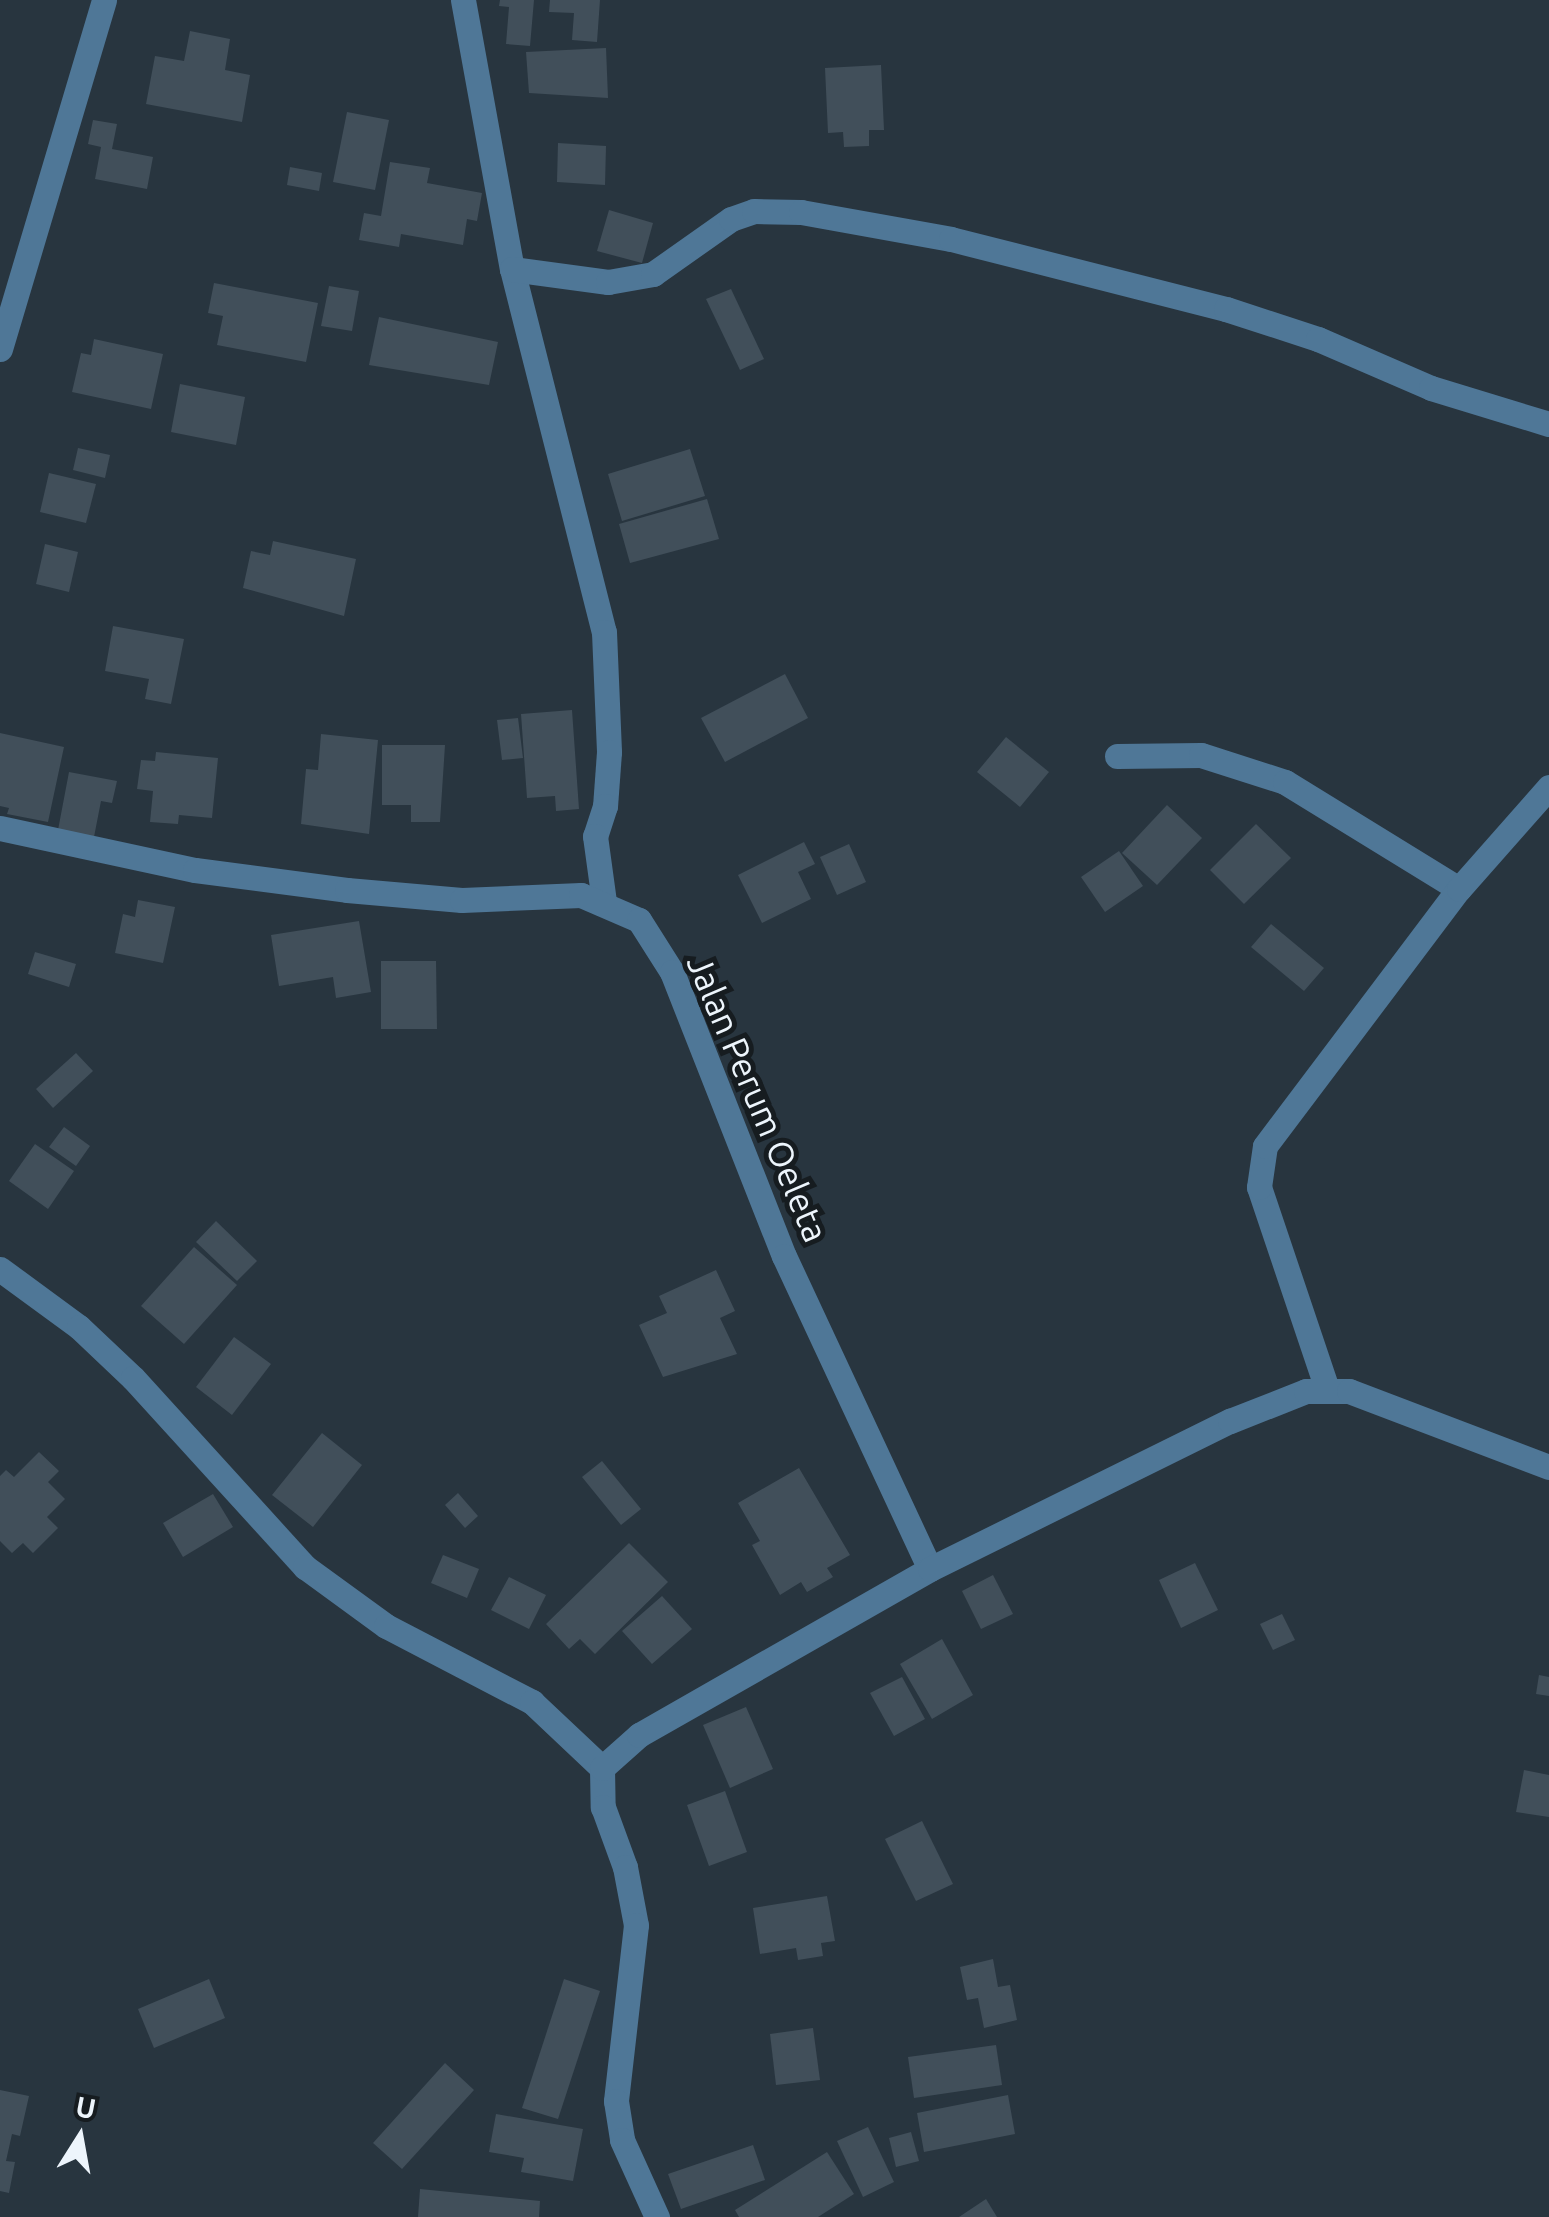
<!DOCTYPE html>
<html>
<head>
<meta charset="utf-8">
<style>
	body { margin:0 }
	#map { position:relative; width:1549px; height:2217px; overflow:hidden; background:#28353f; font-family:Ubuntu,sans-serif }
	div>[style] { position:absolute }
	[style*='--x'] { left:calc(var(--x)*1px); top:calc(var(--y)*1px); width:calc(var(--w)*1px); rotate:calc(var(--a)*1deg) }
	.building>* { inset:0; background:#414f5a }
	.minor>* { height:25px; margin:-12.5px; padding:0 12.5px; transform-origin:12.5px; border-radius:12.5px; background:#4f7797 }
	span { translate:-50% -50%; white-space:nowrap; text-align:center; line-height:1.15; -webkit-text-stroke:10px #161c20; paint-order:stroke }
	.street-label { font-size:35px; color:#edf5fc }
	.north { position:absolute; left:30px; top:2087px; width:100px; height:100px; -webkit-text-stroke:8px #161c20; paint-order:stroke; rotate:11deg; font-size:28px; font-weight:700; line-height:40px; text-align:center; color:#edf5fc }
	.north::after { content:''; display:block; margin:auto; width:35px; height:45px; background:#edf5fc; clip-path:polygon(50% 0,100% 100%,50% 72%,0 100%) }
</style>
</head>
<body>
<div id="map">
	<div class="building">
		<i style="clip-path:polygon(500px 0,534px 0,530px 46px,506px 44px,509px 7px,499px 6px)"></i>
		<i style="clip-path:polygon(550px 0,600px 0,597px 42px,572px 40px,574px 13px,549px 12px)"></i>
		<i style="clip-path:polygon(190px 31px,230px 39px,225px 70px,250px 75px,242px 122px,146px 104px,155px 56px,184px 61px)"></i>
		<i style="clip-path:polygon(606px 48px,608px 98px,529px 93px,526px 52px)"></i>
		<i style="clip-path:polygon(881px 65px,884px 130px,869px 130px,869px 146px,844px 147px,843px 132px,828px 133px,825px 68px)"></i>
		<i style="clip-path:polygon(347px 112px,389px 120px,375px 190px,333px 182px)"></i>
		<i style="clip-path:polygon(93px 120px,117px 124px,112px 149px,153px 157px,147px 189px,95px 179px,101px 147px,88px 144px)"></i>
		<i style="clip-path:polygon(558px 143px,606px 146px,605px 185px,557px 182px)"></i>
		<i style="clip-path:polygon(390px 162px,430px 168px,427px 183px,482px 193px,477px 221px,467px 219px,463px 245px,401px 234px,399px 247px,359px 240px,364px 213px,381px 216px)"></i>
		<i style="clip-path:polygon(290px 167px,322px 173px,319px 191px,287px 185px)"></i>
		<i style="clip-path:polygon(609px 210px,653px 223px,642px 263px,597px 251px)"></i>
		<i style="clip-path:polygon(214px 283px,318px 303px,306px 362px,217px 345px,223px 316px,208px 313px)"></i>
		<i style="clip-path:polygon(329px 286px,359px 291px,352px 331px,321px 326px)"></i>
		<i style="clip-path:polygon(731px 289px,764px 359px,740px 370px,706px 299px)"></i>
		<i style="clip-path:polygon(379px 317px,498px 342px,489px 385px,369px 365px)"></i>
		<i style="clip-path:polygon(94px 339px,163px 354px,151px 409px,72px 392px,81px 353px,91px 355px)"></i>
		<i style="clip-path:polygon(180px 384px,245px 397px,236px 445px,171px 432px)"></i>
		<i style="clip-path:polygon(78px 448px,110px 455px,105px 478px,73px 470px)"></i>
		<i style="clip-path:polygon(690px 449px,705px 496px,622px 521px,608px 474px)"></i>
		<i style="clip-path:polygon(49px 473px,96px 484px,86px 523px,40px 512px)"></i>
		<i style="clip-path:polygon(707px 499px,719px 539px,630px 563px,619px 524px)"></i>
		<i style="clip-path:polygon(273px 541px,356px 559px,344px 616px,243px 588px,251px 551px,270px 555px)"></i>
		<i style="clip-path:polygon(45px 544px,78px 552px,69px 592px,36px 584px)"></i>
		<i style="clip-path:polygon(113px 626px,184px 639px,171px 704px,145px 699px,149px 679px,105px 671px)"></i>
		<i style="clip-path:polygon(785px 674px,808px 718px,725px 762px,701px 718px)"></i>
		<i style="clip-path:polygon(572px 710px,579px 809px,556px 811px,555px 796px,527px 798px,521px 714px)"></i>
		<i style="clip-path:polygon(518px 718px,523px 758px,502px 760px,497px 720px)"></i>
		<i style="clip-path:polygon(0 733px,64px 747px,48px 822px,7px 814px,9px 808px,0 806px)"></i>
		<i style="clip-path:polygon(321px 734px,378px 740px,369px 834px,301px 824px,306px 769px,318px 770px)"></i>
		<i style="clip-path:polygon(1006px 737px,1049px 772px,1020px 807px,977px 772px)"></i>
		<i style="clip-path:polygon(382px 745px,445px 745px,440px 822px,411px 822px,411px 805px,382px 805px)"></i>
		<i style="clip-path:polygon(156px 752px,218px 758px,212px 818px,179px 815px,178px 824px,150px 822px,153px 791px,137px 789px,141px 760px,155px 761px)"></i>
		<i style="clip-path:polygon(69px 772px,117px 781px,112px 803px,101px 801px,94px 837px,58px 830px)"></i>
		<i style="clip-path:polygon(1167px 805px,1202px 838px,1157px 885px,1122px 853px)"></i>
		<i style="clip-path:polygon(1256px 824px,1291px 858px,1244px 904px,1210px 870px)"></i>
		<i style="clip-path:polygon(804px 842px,815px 864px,798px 872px,811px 899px,762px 923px,738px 875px)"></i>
		<i style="clip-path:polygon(849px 844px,866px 882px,837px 895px,820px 857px)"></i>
		<i style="clip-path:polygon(1119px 851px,1143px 886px,1105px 912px,1081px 877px)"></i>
		<i style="clip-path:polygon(138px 900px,175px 907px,163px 963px,115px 953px,123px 914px,135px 917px)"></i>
		<i style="clip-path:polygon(359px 921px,371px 992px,336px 998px,333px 977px,279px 986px,271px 935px)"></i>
		<i style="clip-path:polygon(1271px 924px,1324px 968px,1304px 991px,1251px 947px)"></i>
		<i style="clip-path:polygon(35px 952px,76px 964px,69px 987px,28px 974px)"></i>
		<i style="clip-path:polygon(381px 961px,436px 961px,437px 1029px,381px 1029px)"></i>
		<i style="clip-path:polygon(76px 1053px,93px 1071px,53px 1108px,36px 1089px)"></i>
		<i style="clip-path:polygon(64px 1127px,90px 1146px,76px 1166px,49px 1147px)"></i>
		<i style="clip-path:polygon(35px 1144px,74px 1171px,48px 1209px,9px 1181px)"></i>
		<i style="clip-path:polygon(216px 1221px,257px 1261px,237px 1281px,196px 1242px)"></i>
		<i style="clip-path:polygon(194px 1247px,237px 1285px,184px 1344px,141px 1306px)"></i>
		<i style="clip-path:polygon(716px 1270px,735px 1311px,720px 1318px,737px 1354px,663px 1377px,639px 1325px,667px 1313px,659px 1296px)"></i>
		<i style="clip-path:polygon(234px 1337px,271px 1364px,232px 1415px,196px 1387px)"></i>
		<i style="clip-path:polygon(322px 1433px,362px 1465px,313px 1527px,272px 1495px)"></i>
		<i style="clip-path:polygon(39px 1452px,59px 1471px,48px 1482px,65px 1499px,47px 1517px,58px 1528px,33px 1553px,23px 1543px,12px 1553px,0 1541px,0 1476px,6px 1470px,14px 1477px)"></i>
		<i style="clip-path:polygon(602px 1461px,641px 1509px,621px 1525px,582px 1477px)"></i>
		<i style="clip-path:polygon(799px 1468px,850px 1555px,827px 1568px,833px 1577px,807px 1592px,801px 1582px,780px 1595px,752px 1545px,760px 1541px,738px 1503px)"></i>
		<i style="clip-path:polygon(458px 1493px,478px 1516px,465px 1528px,445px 1505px)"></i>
		<i style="clip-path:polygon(213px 1494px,233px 1527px,183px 1557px,163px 1523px)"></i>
		<i style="clip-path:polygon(629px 1543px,668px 1582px,595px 1654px,580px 1639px,569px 1649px,546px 1624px)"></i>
		<i style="clip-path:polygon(443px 1555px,479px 1569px,467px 1598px,431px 1583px)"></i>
		<i style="clip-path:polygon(1195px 1563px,1218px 1610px,1181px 1628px,1159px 1580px)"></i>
		<i style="clip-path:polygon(993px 1575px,1013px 1614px,981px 1629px,962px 1591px)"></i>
		<i style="clip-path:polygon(509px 1577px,546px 1595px,529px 1629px,491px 1610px)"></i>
		<i style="clip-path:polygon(662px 1596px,692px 1629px,652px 1664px,622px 1631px)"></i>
		<i style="clip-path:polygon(1282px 1614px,1295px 1640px,1273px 1650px,1260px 1624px)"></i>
		<i style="clip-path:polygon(942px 1639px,973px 1695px,932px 1719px,900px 1664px)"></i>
		<i style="clip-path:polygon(1539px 1675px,1549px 1677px,1549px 1696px,1536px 1694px)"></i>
		<i style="clip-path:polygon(902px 1677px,925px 1719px,894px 1736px,870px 1693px)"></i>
		<i style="clip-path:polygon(746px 1707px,773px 1769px,730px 1788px,703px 1725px)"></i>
		<i style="clip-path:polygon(1524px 1770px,1549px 1775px,1549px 1817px,1516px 1812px)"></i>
		<i style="clip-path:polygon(725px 1791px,747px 1852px,709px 1866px,687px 1805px)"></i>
		<i style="clip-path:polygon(922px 1821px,953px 1884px,916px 1901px,885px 1839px)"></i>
		<i style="clip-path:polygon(827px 1896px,835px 1941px,821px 1943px,823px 1956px,798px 1960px,796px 1948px,760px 1954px,753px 1908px)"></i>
		<i style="clip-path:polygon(993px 1959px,998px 1987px,1010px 1985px,1017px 2020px,984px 2028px,978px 1998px,967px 2000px,960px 1967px)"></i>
		<i style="clip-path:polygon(209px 1979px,225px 2018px,154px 2048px,138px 2009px)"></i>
		<i style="clip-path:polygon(564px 1979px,600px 1991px,558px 2119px,522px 2108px)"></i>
		<i style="clip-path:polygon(813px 2028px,820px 2080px,776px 2085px,770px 2034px)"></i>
		<i style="clip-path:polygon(996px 2045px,1002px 2085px,914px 2098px,908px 2057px)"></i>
		<i style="clip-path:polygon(445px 2063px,474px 2090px,402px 2169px,373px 2143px)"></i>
		<i style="clip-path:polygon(0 2090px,29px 2096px,20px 2136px,12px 2134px,6px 2161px,15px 2162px,9px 2193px,0 2191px)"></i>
		<i style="clip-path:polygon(1008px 2095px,1015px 2134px,924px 2152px,917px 2113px)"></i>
		<i style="clip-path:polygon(496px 2114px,583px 2129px,573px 2181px,521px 2172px,524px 2158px,489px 2152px)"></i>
		<i style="clip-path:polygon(868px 2127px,894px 2182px,863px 2197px,837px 2141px)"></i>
		<i style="clip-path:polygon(911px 2132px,919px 2161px,896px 2167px,889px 2138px)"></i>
		<i style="clip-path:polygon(753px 2145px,765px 2180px,681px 2209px,668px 2174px)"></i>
		<i style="clip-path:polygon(827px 2152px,854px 2194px,818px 2217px,739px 2217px,735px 2210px)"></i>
		<i style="clip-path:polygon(420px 2189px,540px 2201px,539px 2217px,418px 2217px)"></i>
		<i style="clip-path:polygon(986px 2199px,997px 2217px,959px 2217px)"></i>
	</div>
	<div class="minor">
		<i style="--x:463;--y:0;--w:273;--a:79.7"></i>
		<i style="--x:512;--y:269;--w:374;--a:75.8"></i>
		<i style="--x:604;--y:632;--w:120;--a:87.6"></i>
		<i style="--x:609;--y:752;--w:54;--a:94.2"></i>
		<i style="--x:605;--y:806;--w:32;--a:108"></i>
		<i style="--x:595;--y:836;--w:67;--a:82.2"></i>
		<i style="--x:512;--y:269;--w:97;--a:7.7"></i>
		<i style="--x:608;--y:282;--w:46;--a:-10.1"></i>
		<i style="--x:653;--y:274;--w:95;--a:-35.2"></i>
		<i style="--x:731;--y:219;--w:24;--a:-19"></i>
		<i style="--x:754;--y:211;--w:47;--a:1.2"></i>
		<i style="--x:801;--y:212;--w:152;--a:10.2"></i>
		<i style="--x:951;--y:239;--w:284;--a:14.3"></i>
		<i style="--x:1226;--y:309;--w:97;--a:18.1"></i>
		<i style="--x:1318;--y:339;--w:123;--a:23.4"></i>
		<i style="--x:1431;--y:388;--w:123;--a:17"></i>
		<i style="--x:0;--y:349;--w:364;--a:-73.4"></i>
		<i style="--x:1117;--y:756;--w:84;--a:-0.7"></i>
		<i style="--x:1201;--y:755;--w:88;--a:17.8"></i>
		<i style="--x:1285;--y:782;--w:204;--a:31.6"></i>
		<i style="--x:0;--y:828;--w:199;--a:12.2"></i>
		<i style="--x:195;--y:870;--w:153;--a:7.5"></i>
		<i style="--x:347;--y:890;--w:115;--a:5"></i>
		<i style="--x:462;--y:900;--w:119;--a:-2.4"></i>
		<i style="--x:581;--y:895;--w:63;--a:23.3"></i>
		<i style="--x:639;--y:920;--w:62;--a:57.6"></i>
		<i style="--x:672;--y:972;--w:305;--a:68.5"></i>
		<i style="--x:784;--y:1256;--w:345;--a:65"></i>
		<i style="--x:0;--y:1269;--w:98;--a:36.3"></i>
		<i style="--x:79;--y:1327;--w:74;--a:43.4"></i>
		<i style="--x:133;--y:1378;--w:256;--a:47.7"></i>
		<i style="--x:305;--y:1567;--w:100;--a:36.1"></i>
		<i style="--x:386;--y:1626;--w:165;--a:27.5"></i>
		<i style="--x:532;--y:1702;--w:96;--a:43.3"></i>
		<i style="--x:602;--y:1768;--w:39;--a:89"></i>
		<i style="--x:603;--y:1807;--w:64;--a:69.9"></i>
		<i style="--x:625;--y:1867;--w:59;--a:79.3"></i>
		<i style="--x:636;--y:1925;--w:177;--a:96.5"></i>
		<i style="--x:616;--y:2101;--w:39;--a:81"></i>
		<i style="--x:622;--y:2140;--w:85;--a:65.6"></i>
		<i style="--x:1326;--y:1386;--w:210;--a:-108.6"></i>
		<i style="--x:1259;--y:1187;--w:41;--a:-81.7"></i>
		<i style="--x:1265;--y:1146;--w:322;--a:-53"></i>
		<i style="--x:1459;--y:889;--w:136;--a:-48.6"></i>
		<i style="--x:602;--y:1768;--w:50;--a:-41.7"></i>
		<i style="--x:639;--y:1735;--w:335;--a:-29.7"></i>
		<i style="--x:930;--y:1569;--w:335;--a:-26.3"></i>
		<i style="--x:1230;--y:1421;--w:82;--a:-21.5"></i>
		<i style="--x:1306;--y:1391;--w:43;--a:0"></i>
		<i style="--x:1349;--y:1391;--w:214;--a:20.8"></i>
	</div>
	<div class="street-label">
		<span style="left:758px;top:1098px;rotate:67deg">Jalan Perum Oeleta</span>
	</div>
	<div class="north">U</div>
</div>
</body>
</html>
